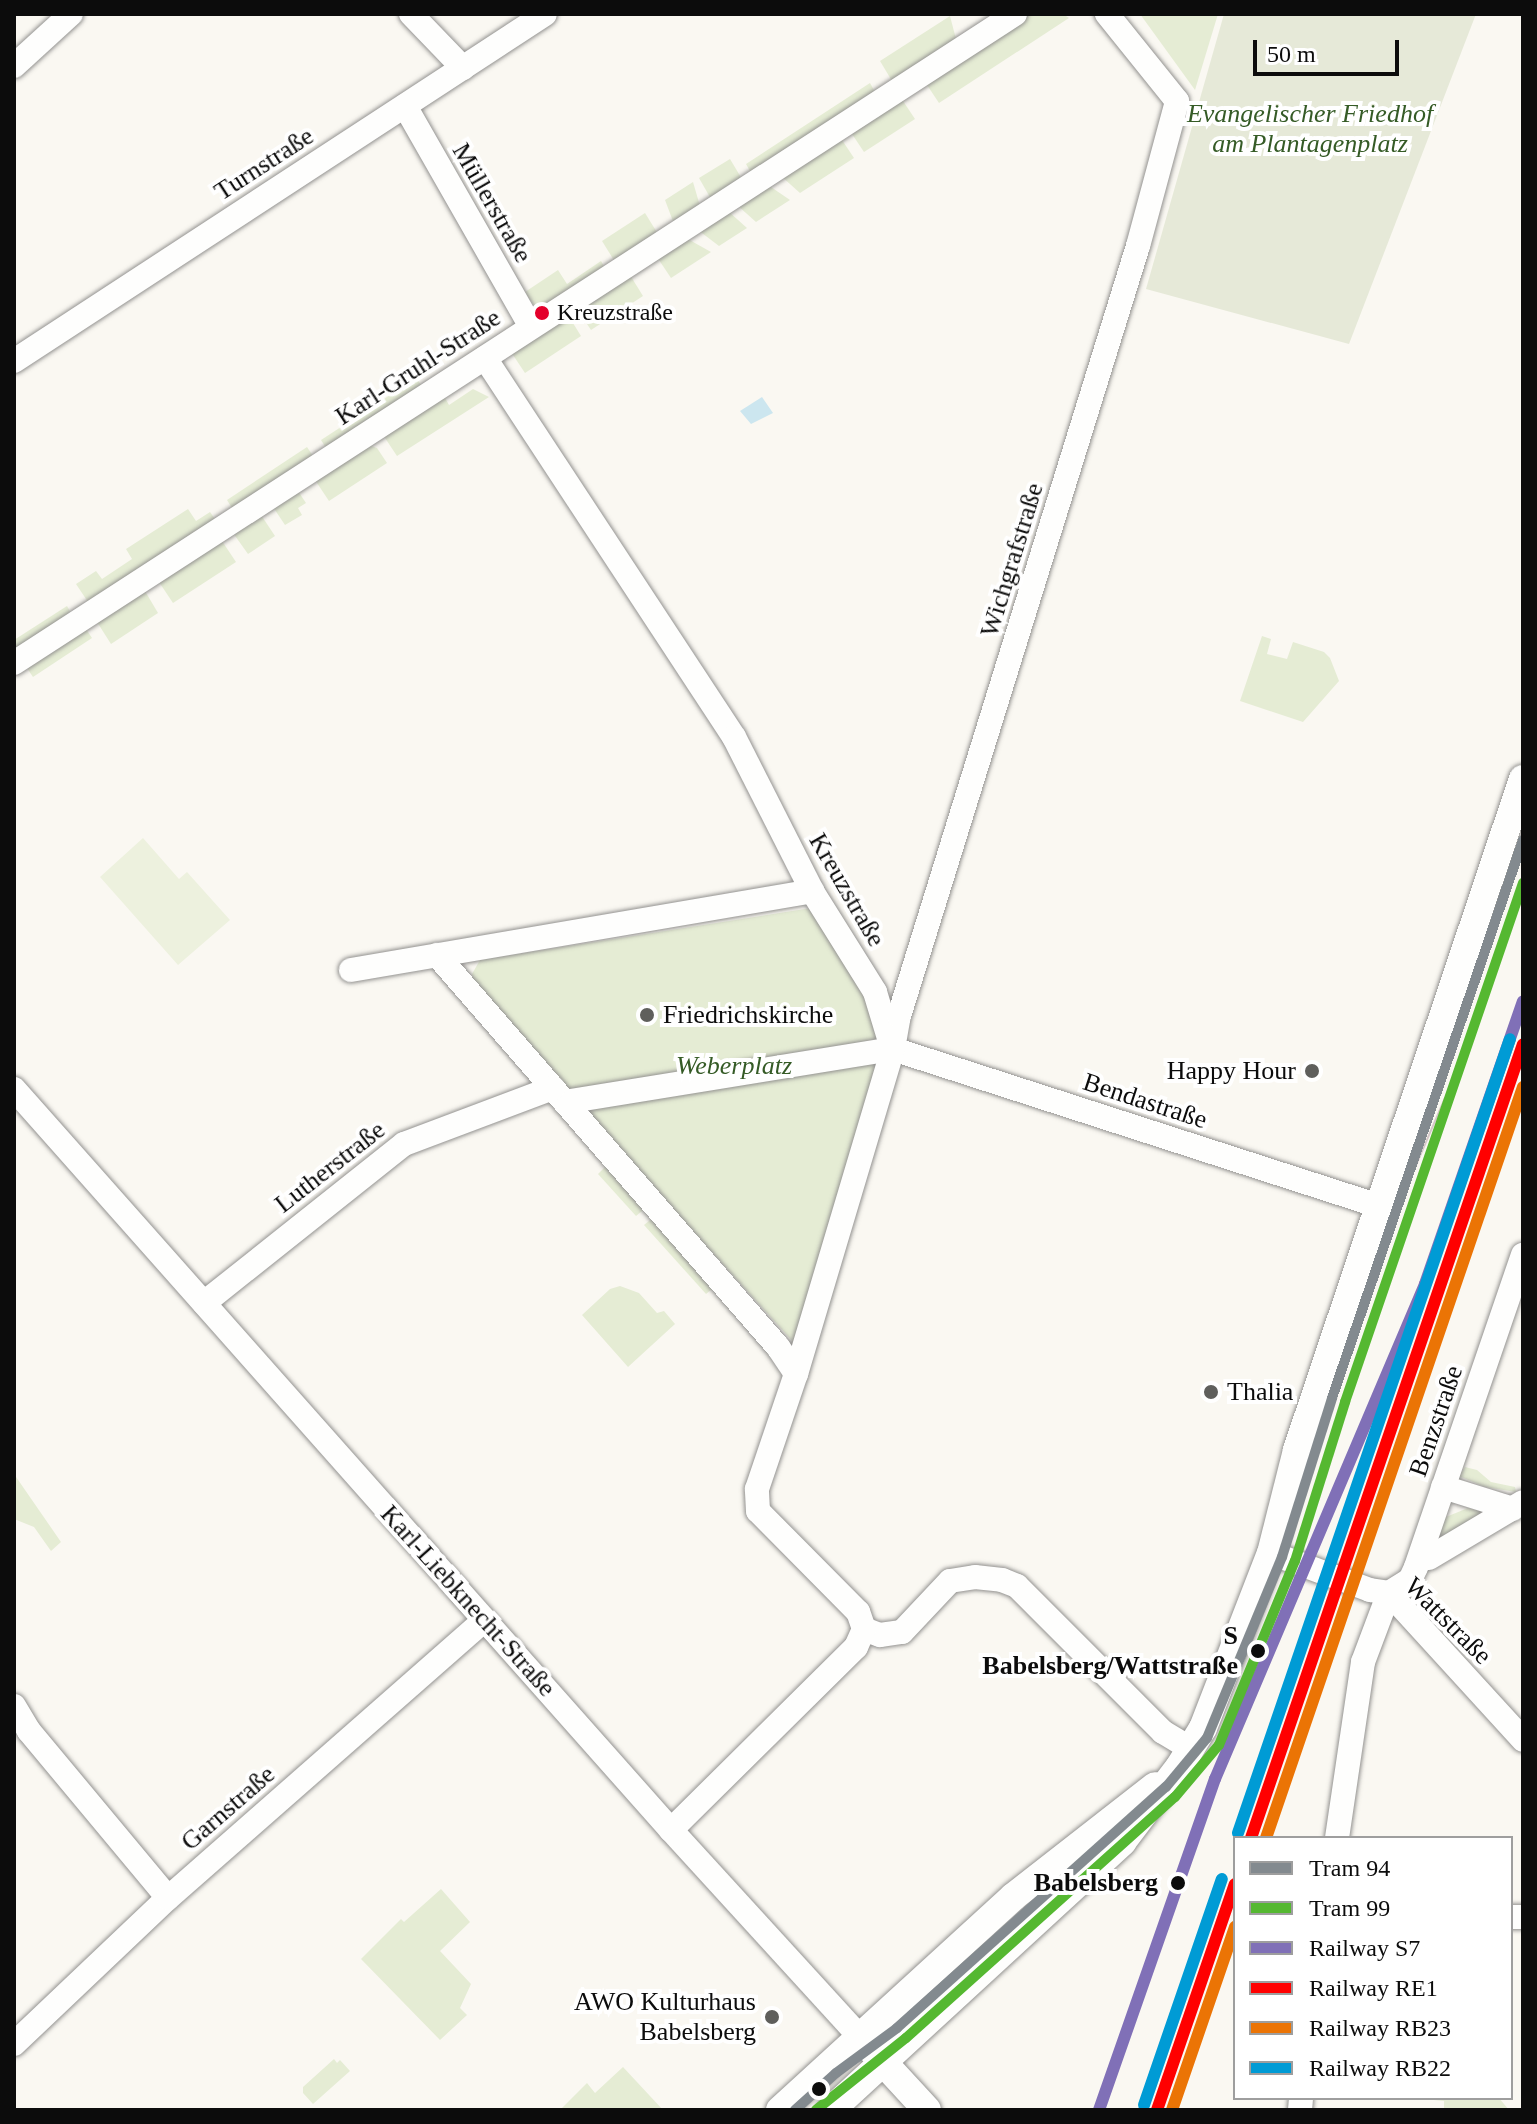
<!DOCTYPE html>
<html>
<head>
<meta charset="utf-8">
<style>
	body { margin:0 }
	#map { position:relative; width:1537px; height:2124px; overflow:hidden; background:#faf8f2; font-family:Georgia,serif }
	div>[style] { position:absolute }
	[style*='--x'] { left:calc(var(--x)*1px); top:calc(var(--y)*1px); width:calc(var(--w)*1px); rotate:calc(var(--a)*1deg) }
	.green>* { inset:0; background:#e5ecd4 }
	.cemetery>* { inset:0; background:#e6e9d8 }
	.pitch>* { inset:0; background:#edf1de }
	.water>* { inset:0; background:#cce6ef }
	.roads { filter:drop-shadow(0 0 2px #939290) drop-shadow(0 0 2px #939290) }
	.minor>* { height:24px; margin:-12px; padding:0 12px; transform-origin:12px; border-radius:12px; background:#fefefd }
	.tertiary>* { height:28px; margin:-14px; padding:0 14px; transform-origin:14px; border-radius:14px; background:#fefefd }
	.tram>* { height:2px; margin:-1px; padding:0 1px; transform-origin:1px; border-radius:1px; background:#d5c7c8 }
	.rail-1>* { height:12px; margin:-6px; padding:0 6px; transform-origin:6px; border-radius:6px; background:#8070b7 }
	.rail-2>* { height:12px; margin:-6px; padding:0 6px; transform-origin:6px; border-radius:6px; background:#f00 }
	.rail-3>* { height:12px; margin:-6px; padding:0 6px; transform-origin:6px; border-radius:6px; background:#eb7405 }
	.rail-4>* { height:12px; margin:-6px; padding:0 6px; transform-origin:6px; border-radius:6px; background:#009bd5 }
	.tram-1>* { height:10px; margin:-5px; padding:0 5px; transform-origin:5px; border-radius:5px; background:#838a8f }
	.tram-2>* { height:10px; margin:-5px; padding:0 5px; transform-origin:5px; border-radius:5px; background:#55b831 }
	.dots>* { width:22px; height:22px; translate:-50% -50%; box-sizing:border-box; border:4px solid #fff; border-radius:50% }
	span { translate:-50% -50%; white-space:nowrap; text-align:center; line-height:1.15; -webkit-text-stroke:8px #fff; paint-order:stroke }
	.bus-label { font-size:24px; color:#0c0c0c }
	.left { translate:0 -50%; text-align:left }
	.park-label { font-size:26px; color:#355b26; font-style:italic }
	.street-label { font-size:26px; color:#0c0c0c }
	.poi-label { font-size:26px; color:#0c0c0c }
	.right { translate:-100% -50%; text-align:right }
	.stop-label { font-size:26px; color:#0c0c0c; font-weight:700 }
	.frame { position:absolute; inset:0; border:16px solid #0c0c0c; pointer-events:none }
	.legend { position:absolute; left:1233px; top:1836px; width:280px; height:264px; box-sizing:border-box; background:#fff; border:2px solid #9e9e9e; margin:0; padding:10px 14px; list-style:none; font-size:24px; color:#0c0c0c }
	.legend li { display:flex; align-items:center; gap:16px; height:40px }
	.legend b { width:40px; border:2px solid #9e9e9e }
	.scale { position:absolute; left:1253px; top:40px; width:146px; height:36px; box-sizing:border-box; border:4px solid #0c0c0c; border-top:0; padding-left:10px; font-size:24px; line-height:28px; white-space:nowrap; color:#0c0c0c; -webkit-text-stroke:6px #fff; paint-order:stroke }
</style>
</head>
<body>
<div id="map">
	<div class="green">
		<i style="clip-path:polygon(1030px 14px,1063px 14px,1069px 18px,939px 103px,925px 82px)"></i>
		<i style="clip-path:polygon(1140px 14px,1218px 14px,1195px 90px)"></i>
		<i style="clip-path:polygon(950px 16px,956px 39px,892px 81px,880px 61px)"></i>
		<i style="clip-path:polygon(870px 83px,875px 92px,751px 173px,746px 164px)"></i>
		<i style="clip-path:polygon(901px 98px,915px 119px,864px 152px,850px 131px)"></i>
		<i style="clip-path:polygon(840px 137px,854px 158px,800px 193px,781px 176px)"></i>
		<i style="clip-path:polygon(730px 159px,742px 179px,711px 199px,699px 178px)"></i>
		<i style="clip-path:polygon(693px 182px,700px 206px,674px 224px,665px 200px)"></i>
		<i style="clip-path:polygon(768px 185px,790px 200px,756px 222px,737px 205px)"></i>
		<i style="clip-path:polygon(728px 211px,747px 228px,719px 246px,698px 230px)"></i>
		<i style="clip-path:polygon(645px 213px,658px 234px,615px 262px,602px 241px)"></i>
		<i style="clip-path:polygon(686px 238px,711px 252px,671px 278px,657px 257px)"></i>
		<i style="clip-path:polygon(601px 261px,605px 268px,538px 312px,525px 292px,558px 270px,567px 284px)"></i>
		<i style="clip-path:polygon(630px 275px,643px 296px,591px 330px,577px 309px)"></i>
		<i style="clip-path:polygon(568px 315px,581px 336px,525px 373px,511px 352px)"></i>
		<i style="clip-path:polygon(416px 378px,422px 386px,326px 448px,321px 440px)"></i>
		<i style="clip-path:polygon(473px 389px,489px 397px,397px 456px,383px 435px,444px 396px,449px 405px)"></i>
		<i style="clip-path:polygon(369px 445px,377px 448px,387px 463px,329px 501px,315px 480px)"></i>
		<i style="clip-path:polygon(307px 447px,313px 456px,232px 508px,227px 500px)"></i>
		<i style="clip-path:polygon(298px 491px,306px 503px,298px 508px,302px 515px,285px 525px,273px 507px)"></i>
		<i style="clip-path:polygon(188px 509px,196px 521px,210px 512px,215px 519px,88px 602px,76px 584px,96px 571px,102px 579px,132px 559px,126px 549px)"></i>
		<i style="clip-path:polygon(261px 515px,275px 536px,248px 554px,233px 533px)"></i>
		<i style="clip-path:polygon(222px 541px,236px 562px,173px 603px,159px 582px)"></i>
		<i style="clip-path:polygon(145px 591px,158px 613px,111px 644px,97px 622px)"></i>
		<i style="clip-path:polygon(67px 606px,72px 615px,14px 652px,14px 640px)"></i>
		<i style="clip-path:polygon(86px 629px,92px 638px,33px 677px,27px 668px)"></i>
		<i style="clip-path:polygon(1262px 636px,1271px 639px,1267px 654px,1287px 659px,1293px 642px,1324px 652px,1330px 658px,1339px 681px,1303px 722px,1240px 701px)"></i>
		<i style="clip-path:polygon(811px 908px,891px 1043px,794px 1343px,475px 990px,472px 974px,480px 960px)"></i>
		<i style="clip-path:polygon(606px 1166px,647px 1207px,636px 1216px,598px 1174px)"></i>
		<i style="clip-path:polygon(655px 1216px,717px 1285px,706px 1294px,644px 1225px)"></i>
		<i style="clip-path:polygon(620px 1286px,639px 1293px,657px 1313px,664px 1311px,675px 1324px,628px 1367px,582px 1315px,610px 1289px)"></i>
		<i style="clip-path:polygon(1465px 1467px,1477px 1470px,1491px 1482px,1515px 1487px,1516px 1492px,1485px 1487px,1459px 1476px)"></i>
		<i style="clip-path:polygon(14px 1474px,61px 1542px,51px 1551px,34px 1527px,14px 1519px)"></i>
		<i style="clip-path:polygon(1468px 1508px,1484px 1512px,1434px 1545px,1441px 1519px)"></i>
		<i style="clip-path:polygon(441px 1889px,470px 1922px,440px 1951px,471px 1984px,460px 2008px,467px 2015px,440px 2040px,361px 1959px,401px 1919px,404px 1922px)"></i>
		<i style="clip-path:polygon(334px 2059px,337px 2063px,340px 2060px,350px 2071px,313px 2104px,303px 2093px,303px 2087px)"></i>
		<i style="clip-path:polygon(623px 2067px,663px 2110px,560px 2110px,587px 2083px,595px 2093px)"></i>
		<i style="clip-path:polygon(1414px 2098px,1499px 2098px,1509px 2110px,1444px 2110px,1444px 2101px)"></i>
	</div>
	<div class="cemetery">
		<i style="clip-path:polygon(1224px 14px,1476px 14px,1349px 344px,1146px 289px)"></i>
	</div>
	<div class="pitch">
		<i style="clip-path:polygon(143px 838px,179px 879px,187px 872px,230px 920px,178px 965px,100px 877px)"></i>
	</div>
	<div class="water">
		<i style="clip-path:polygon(762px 397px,773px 413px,751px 424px,740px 411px)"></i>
	</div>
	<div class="roads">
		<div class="minor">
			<i style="--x:411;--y:14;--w:75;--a:46.1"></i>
			<i style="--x:14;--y:66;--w:77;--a:-42.4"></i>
			<i style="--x:405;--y:106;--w:254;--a:60.3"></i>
			<i style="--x:485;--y:358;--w:453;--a:56.7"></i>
			<i style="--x:734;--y:737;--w:173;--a:63.1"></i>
			<i style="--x:812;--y:891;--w:119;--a:58"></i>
			<i style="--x:875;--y:992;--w:55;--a:73.2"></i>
			<i style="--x:14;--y:361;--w:634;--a:-33.16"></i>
			<i style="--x:14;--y:663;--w:1193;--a:-32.96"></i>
			<i style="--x:437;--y:955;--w:520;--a:48.98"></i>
			<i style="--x:778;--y:1347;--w:32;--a:56"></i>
			<i style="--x:351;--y:970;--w:468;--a:-9.7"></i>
			<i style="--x:14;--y:1089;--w:990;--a:48.44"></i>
			<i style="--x:671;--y:1830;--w:279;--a:47.6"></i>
			<i style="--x:565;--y:1102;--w:332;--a:-9.2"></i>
			<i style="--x:893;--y:1049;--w:511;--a:17.9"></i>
			<i style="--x:204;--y:1303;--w:256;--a:-38.5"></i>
			<i style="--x:404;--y:1144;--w:159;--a:-20.6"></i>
			<i style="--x:1443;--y:1487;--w:73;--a:17.4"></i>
			<i style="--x:1271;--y:1553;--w:106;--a:20.5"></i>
			<i style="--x:1370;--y:1590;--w:19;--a:9"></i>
			<i style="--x:1389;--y:1593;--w:199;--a:47.6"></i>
			<i style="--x:1429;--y:1558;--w:109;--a:-30.8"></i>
			<i style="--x:1389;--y:1593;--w:25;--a:-32"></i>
			<i style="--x:1410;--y:1580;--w:14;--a:-65"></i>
			<i style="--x:1416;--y:1567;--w:330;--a:-71.1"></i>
			<i style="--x:864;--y:1629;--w:17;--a:21"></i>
			<i style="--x:880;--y:1635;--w:22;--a:-8"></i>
			<i style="--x:902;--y:1632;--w:70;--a:-46.7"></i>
			<i style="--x:950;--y:1581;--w:25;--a:-9"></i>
			<i style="--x:975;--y:1577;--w:27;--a:6"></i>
			<i style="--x:1002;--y:1580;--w:16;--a:22"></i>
			<i style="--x:1017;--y:1586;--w:206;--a:45"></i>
			<i style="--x:1163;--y:1732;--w:33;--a:31"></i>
			<i style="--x:14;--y:1706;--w:29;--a:59"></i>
			<i style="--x:29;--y:1731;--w:217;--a:50.2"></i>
			<i style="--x:671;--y:1830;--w:260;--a:-44.7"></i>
			<i style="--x:856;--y:1647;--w:20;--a:-66"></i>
			<i style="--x:864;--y:1629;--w:18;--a:-109"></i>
			<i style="--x:858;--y:1612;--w:142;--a:-134.7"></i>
			<i style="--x:758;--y:1511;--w:22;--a:-93"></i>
			<i style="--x:757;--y:1489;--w:121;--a:-71.3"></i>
			<i style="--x:796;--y:1374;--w:339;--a:-73.4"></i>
			<i style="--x:893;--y:1049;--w:34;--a:-80"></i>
			<i style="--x:899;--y:1016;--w:806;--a:-72.76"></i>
			<i style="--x:1138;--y:246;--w:150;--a:-74.9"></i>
			<i style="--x:1177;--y:101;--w:112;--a:-128.8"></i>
			<i style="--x:1337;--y:1838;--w:178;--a:-81.6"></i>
			<i style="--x:1363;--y:1662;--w:74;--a:-69.4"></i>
			<i style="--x:1511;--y:1917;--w:12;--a:0"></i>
			<i style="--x:14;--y:2044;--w:212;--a:-43.5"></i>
			<i style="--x:168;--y:1898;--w:421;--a:-41.3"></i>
			<i style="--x:1300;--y:2110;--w:12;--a:-85"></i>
		</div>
		<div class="tertiary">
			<i style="--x:870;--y:2048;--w:84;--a:47.4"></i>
			<i style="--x:780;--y:2110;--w:316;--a:-42.4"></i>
			<i style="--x:1013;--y:1897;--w:180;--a:-38"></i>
			<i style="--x:831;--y:2110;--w:396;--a:-42.6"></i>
			<i style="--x:1122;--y:1842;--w:96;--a:-52.7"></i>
			<i style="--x:1180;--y:1766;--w:44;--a:-58.8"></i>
			<i style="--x:1203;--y:1728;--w:188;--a:-68.8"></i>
			<i style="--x:1271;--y:1553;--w:106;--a:-75.8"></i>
			<i style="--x:1297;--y:1450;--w:708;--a:-71.39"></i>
		</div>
	</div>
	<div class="tram">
		<i style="--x:1395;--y:1214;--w:126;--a:-66.7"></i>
	</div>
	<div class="rail-1">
		<i style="--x:1099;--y:2110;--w:351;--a:-70.7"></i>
		<i style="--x:1215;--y:1779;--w:538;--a:-67.01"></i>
		<i style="--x:1425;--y:1284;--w:299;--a:-70.9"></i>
	</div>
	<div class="rail-2">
		<i style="--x:1251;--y:1838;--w:839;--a:-71.09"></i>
		<i style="--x:1157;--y:2110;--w:239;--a:-71"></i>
	</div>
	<div class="rail-3">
		<i style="--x:1266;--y:1838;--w:794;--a:-71.11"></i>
		<i style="--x:1172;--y:2110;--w:194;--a:-71"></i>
	</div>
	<div class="rail-4">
		<i style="--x:1238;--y:1833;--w:839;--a:-71.09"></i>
		<i style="--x:1144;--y:2105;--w:239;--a:-71"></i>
	</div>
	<div class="tram-1">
		<i style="--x:795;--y:2110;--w:55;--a:-42.1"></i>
		<i style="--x:836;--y:2073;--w:76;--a:-36.4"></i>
		<i style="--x:897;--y:2028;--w:361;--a:-41.9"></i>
		<i style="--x:1166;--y:1787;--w:64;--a:-50.1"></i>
		<i style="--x:1207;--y:1738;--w:196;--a:-67.5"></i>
		<i style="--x:1282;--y:1557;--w:167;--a:-72.5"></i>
		<i style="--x:1332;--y:1398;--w:590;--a:-71.1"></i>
	</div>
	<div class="tram-2">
		<i style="--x:816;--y:2110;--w:115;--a:-38.7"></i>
		<i style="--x:906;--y:2038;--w:361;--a:-41.9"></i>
		<i style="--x:1175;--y:1797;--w:68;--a:-49.8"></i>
		<i style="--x:1219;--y:1745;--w:199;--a:-67.6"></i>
		<i style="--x:1295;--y:1561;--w:167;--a:-72.5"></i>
		<i style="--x:1345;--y:1402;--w:549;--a:-71.07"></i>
	</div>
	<div class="dots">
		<i style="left:542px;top:313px;background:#e4002b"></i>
		<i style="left:647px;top:1015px;background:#5f5f5c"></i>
		<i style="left:1312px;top:1071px;background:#5f5f5c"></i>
		<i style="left:1211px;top:1392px;background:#5f5f5c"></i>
		<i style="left:1258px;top:1651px;background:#0c0c0c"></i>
		<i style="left:1178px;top:1883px;background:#0c0c0c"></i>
		<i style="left:772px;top:2017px;background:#5f5f5c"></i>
		<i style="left:819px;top:2089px;background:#0c0c0c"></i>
	</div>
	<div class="bus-label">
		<span class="left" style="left:557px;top:313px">Kreuzstraße</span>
	</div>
	<div class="park-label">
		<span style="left:1310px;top:129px">Evangelischer Friedhof<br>am Plantagenplatz</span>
		<span style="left:734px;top:1066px">Weberplatz</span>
	</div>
	<div class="street-label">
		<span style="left:264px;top:164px;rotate:-33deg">Turnstraße</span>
		<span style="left:492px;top:203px;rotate:60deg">Müllerstraße</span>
		<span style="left:418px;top:367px;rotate:-33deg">Karl-Gruhl-Straße</span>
		<span style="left:1012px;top:560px;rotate:-73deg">Wichgrafstraße</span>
		<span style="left:847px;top:890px;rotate:60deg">Kreuzstraße</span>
		<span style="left:1145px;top:1101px;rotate:18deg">Bendastraße</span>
		<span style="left:330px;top:1167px;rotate:-38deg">Lutherstraße</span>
		<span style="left:1436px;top:1421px;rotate:-71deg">Benzstraße</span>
		<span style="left:468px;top:1601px;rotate:48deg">Karl-Liebknecht-Straße</span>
		<span style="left:1448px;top:1621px;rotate:45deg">Wattstraße</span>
		<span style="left:228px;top:1808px;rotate:-41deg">Garnstraße</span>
	</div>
	<div class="poi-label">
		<span class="left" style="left:663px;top:1015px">Friedrichskirche</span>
		<span class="right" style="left:1296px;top:1071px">Happy Hour</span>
		<span class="left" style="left:1227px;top:1392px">Thalia</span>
		<span class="right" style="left:756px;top:2017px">AWO Kulturhaus<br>Babelsberg</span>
	</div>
	<div class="stop-label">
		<span class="right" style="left:1238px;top:1651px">S<br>Babelsberg/Wattstraße</span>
		<span class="right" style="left:1158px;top:1883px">Babelsberg</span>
	</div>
	<div class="frame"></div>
	<ul class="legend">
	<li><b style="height:10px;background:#838a8f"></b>Tram 94</li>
	<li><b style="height:10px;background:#55b831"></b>Tram 99</li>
	<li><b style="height:10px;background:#8070b7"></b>Railway S7</li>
	<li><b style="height:10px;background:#f00"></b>Railway RE1</li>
	<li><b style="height:10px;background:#eb7405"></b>Railway RB23</li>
	<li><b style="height:10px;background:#009bd5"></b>Railway RB22</li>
	</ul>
	<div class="scale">50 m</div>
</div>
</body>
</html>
